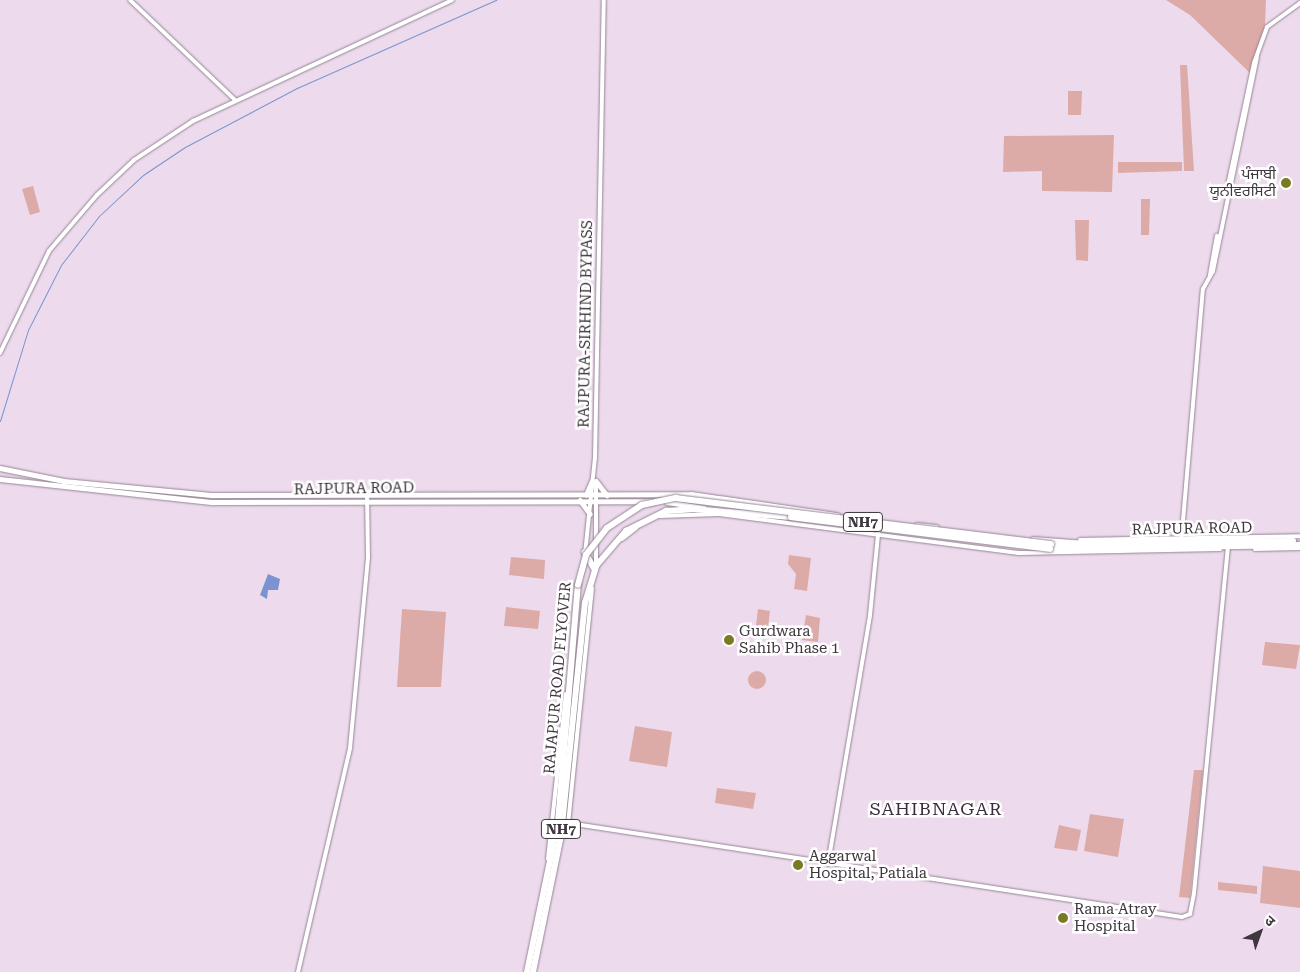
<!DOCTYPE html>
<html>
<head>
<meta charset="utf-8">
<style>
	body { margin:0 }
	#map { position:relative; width:1300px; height:972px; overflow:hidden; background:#eddbed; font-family:"Roboto Serif","Noto Sans Devanagari","Noto Sans Gurmukhi",serif }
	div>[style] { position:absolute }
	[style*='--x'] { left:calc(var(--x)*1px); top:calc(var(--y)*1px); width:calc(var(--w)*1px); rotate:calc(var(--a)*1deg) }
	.green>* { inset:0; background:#dcaaa7 }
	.round { border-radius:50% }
	.water>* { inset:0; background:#7b94d1 }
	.stream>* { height:1px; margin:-0.5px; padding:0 0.5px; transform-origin:0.5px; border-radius:0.5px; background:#7b94d1 }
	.roads { filter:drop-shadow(0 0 1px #958595) drop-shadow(0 0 1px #958595) }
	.secondary>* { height:4px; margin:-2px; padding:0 2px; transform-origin:2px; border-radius:2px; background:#fff }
	.primary>* { height:4.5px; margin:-2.25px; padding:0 2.25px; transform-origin:2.25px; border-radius:2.25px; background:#fff }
	.highway>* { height:5.5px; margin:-2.75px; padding:0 2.75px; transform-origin:2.75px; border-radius:2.75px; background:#fff }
	.bridges { filter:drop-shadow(0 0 1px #958595) drop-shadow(0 0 1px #958595) }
	.highway-bridge>* { height:5.5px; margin:-2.75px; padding:0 2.75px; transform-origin:2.75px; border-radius:2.75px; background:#fff }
	.dots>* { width:14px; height:14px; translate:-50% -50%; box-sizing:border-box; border:2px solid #fff; border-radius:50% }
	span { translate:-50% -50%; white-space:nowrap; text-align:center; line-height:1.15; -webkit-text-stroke:5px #fff; paint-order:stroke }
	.shield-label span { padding:1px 4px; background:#fff; border:1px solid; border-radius:4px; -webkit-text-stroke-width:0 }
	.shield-label { font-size:14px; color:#3e373e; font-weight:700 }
	.poi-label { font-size:15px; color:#3e373e }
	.right { translate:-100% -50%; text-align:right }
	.left { translate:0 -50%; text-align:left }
	.street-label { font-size:15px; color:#3e373e }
	.quarter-label { font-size:18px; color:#3b2e3c; letter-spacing:1px }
	.north { position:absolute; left:1235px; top:907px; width:50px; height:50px; -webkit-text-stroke:4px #fff; paint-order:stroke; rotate:42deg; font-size:14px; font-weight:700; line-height:20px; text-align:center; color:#3e373e }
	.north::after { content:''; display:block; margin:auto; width:18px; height:22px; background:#3e373e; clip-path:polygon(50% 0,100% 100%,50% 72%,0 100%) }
</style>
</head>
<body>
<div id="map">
	<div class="green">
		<i style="clip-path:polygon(1166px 0,1266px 0,1265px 25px,1250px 73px,1190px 15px)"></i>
		<i style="clip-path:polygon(1180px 65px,1187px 65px,1194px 171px,1184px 171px)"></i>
		<i style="clip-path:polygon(1068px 91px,1082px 91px,1081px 115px,1068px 115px)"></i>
		<i style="clip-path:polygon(1114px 135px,1112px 192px,1042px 191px,1042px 171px,1003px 172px,1004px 136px)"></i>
		<i style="clip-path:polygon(1118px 162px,1182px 162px,1182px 171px,1118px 173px)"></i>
		<i style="clip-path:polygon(33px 186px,40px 212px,30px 215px,22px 189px)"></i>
		<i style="clip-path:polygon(1141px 199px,1150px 199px,1149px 235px,1141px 235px)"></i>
		<i style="clip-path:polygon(1075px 220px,1089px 220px,1088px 261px,1076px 260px)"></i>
		<i style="clip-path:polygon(789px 555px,811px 558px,807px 591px,794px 589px,796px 574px,788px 564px)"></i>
		<i style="clip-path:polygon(511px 557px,545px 560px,544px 579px,509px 575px)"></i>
		<i style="clip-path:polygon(506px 607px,540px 611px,538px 629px,504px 626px)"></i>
		<i style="clip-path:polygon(402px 609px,446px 612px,441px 687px,397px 687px)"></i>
		<i style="clip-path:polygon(758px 609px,770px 611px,767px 635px,755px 634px)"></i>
		<i style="clip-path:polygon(806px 615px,820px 618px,818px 642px,802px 640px)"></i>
		<i style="clip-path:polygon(1265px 642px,1300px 645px,1296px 669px,1262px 665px)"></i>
		<i class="round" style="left:748px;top:671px;width:18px;height:18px"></i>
		<i style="clip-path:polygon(635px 726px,672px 732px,667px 767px,629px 761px)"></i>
		<i style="clip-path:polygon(1194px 770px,1203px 770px,1190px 898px,1179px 897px)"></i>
		<i style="clip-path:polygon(717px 788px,756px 793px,753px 809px,715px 803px)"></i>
		<i style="clip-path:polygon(1090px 814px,1124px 819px,1118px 857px,1084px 851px)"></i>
		<i style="clip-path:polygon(1059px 825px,1081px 830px,1077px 851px,1054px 848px)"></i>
		<i style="clip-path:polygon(1263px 866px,1300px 871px,1300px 908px,1260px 903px)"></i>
		<i style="clip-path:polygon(1218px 882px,1257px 886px,1257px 894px,1218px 890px)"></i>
	</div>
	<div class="water">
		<i style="clip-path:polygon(268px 574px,280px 579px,278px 590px,268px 590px,267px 599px,260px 595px)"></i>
	</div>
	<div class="stream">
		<i style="--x:0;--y:421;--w:95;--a:-72.9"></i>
		<i style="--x:28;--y:330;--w:73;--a:-63.1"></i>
		<i style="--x:61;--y:265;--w:62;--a:-52.2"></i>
		<i style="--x:99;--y:216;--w:60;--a:-43"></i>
		<i style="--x:143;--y:175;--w:50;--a:-33.7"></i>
		<i style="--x:185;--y:147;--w:127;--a:-27.8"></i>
		<i style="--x:297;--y:88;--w:218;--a:-23.9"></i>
	</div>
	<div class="roads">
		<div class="secondary">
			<i style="--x:130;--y:0;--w:145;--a:43.6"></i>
			<i style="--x:1227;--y:190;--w:130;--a:-78"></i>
			<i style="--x:1254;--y:63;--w:38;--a:-70"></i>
			<i style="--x:1267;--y:27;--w:41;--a:-36"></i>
			<i style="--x:1210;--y:275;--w:40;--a:-80"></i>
			<i style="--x:0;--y:353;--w:113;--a:-64.3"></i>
			<i style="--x:49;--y:251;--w:74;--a:-49.4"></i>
			<i style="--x:97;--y:195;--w:51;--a:-43.4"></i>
			<i style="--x:134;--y:160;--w:71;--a:-33.5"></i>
			<i style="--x:193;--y:121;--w:286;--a:-25"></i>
			<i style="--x:596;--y:482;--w:84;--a:90"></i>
			<i style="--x:660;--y:516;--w:59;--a:-1.9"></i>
			<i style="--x:719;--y:514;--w:302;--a:7.4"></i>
			<i style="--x:1018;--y:553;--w:202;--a:-1.1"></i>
			<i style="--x:622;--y:539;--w:18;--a:-38"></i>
			<i style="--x:1080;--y:540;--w:220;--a:-1"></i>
			<i style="--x:1181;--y:544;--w:256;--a:-85.1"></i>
			<i style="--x:1203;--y:289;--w:21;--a:-61"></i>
			<i style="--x:1213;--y:271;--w:218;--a:-78.4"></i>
			<i style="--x:1255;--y:549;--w:45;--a:-1.3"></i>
			<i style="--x:585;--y:554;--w:97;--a:-84.1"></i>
			<i style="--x:595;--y:458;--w:458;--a:-88.9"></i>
			<i style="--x:592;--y:588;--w:236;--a:95.8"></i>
			<i style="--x:568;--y:823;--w:621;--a:8.7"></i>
			<i style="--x:1182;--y:917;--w:9;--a:-21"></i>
			<i style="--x:1190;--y:914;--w:21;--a:-79"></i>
			<i style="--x:1194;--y:893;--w:350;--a:-84.4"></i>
			<i style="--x:548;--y:859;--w:166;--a:-83.8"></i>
			<i style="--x:828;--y:864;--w:253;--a:-80.4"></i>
			<i style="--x:870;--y:615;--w:90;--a:-84.3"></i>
			<i style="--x:298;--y:972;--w:230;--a:-76.9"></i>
			<i style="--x:350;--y:748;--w:192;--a:-84.6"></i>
			<i style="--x:368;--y:557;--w:62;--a:-90.9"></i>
		</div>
		<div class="primary">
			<i style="--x:0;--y:468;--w:65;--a:11.5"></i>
			<i style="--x:64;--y:481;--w:150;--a:5.4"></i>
			<i style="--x:213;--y:495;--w:478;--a:-0.1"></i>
			<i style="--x:691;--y:494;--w:148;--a:8.2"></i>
			<i style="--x:0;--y:479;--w:214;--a:6.2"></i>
			<i style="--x:213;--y:502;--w:439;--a:-0.1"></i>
			<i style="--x:596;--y:481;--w:18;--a:52"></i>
			<i style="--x:586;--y:495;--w:15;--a:-67"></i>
			<i style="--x:580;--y:500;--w:17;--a:54"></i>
			<i style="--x:667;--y:502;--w:37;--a:9"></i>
			<i style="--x:917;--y:525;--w:19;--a:6"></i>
			<i style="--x:1033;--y:539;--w:51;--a:4.5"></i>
		</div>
		<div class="highway">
			<i style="--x:1051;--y:544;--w:242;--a:-0.7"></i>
			<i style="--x:1050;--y:549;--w:250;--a:-0.9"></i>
			<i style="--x:585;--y:552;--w:20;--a:60"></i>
			<i style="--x:527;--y:972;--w:153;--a:-78.3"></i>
			<i style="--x:558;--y:822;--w:238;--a:-85.2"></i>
			<i style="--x:533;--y:972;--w:140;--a:-78.4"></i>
			<i style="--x:561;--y:835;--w:233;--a:-84.1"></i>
			<i style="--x:585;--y:603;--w:39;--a:-73"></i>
			<i style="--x:596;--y:566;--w:46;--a:-49.4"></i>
			<i style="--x:626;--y:531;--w:45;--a:-26.6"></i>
			<i style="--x:666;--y:511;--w:26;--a:-4"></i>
			<i style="--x:692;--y:509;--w:99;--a:4.6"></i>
		</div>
	</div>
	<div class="bridges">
		<div class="highway-bridge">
			<i style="--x:791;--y:517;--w:261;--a:7"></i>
			<i style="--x:578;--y:585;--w:31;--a:-75"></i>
			<i style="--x:586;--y:555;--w:34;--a:-52"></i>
			<i style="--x:607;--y:528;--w:42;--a:-33.3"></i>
			<i style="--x:642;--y:505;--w:35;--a:-12"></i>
			<i style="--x:676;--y:498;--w:378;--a:7"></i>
		</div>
	</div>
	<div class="dots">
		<i style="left:1286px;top:183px;background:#797a22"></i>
		<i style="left:729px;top:640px;background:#797a22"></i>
		<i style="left:798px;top:865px;background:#797a22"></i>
		<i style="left:1063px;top:918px;background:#797a22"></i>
	</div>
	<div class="shield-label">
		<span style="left:863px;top:522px">NH7</span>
		<span style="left:561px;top:829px">NH7</span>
	</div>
	<div class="poi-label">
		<span class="right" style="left:1276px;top:183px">ਪੰਜਾਬੀ<br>ਯੂਨੀਵਰਸਿਟੀ</span>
		<span class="left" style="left:739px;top:640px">Gurdwara<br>Sahib Phase 1</span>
		<span class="left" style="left:809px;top:865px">Aggarwal<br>Hospital, Patiala</span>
		<span class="left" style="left:1074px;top:918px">Rama Atray<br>Hospital</span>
	</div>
	<div class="street-label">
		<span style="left:586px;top:324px;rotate:-89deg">RAJPURA-SIRHIND BYPASS</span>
		<span style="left:354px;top:489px;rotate:-1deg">RAJPURA ROAD</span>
		<span style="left:1192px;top:529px;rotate:-1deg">RAJPURA ROAD</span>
		<span style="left:558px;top:678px;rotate:-85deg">RAJAPUR ROAD FLYOVER</span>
	</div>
	<div class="quarter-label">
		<span style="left:936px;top:809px">SAHIBNAGAR</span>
	</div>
	<div class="north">उ</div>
</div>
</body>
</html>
